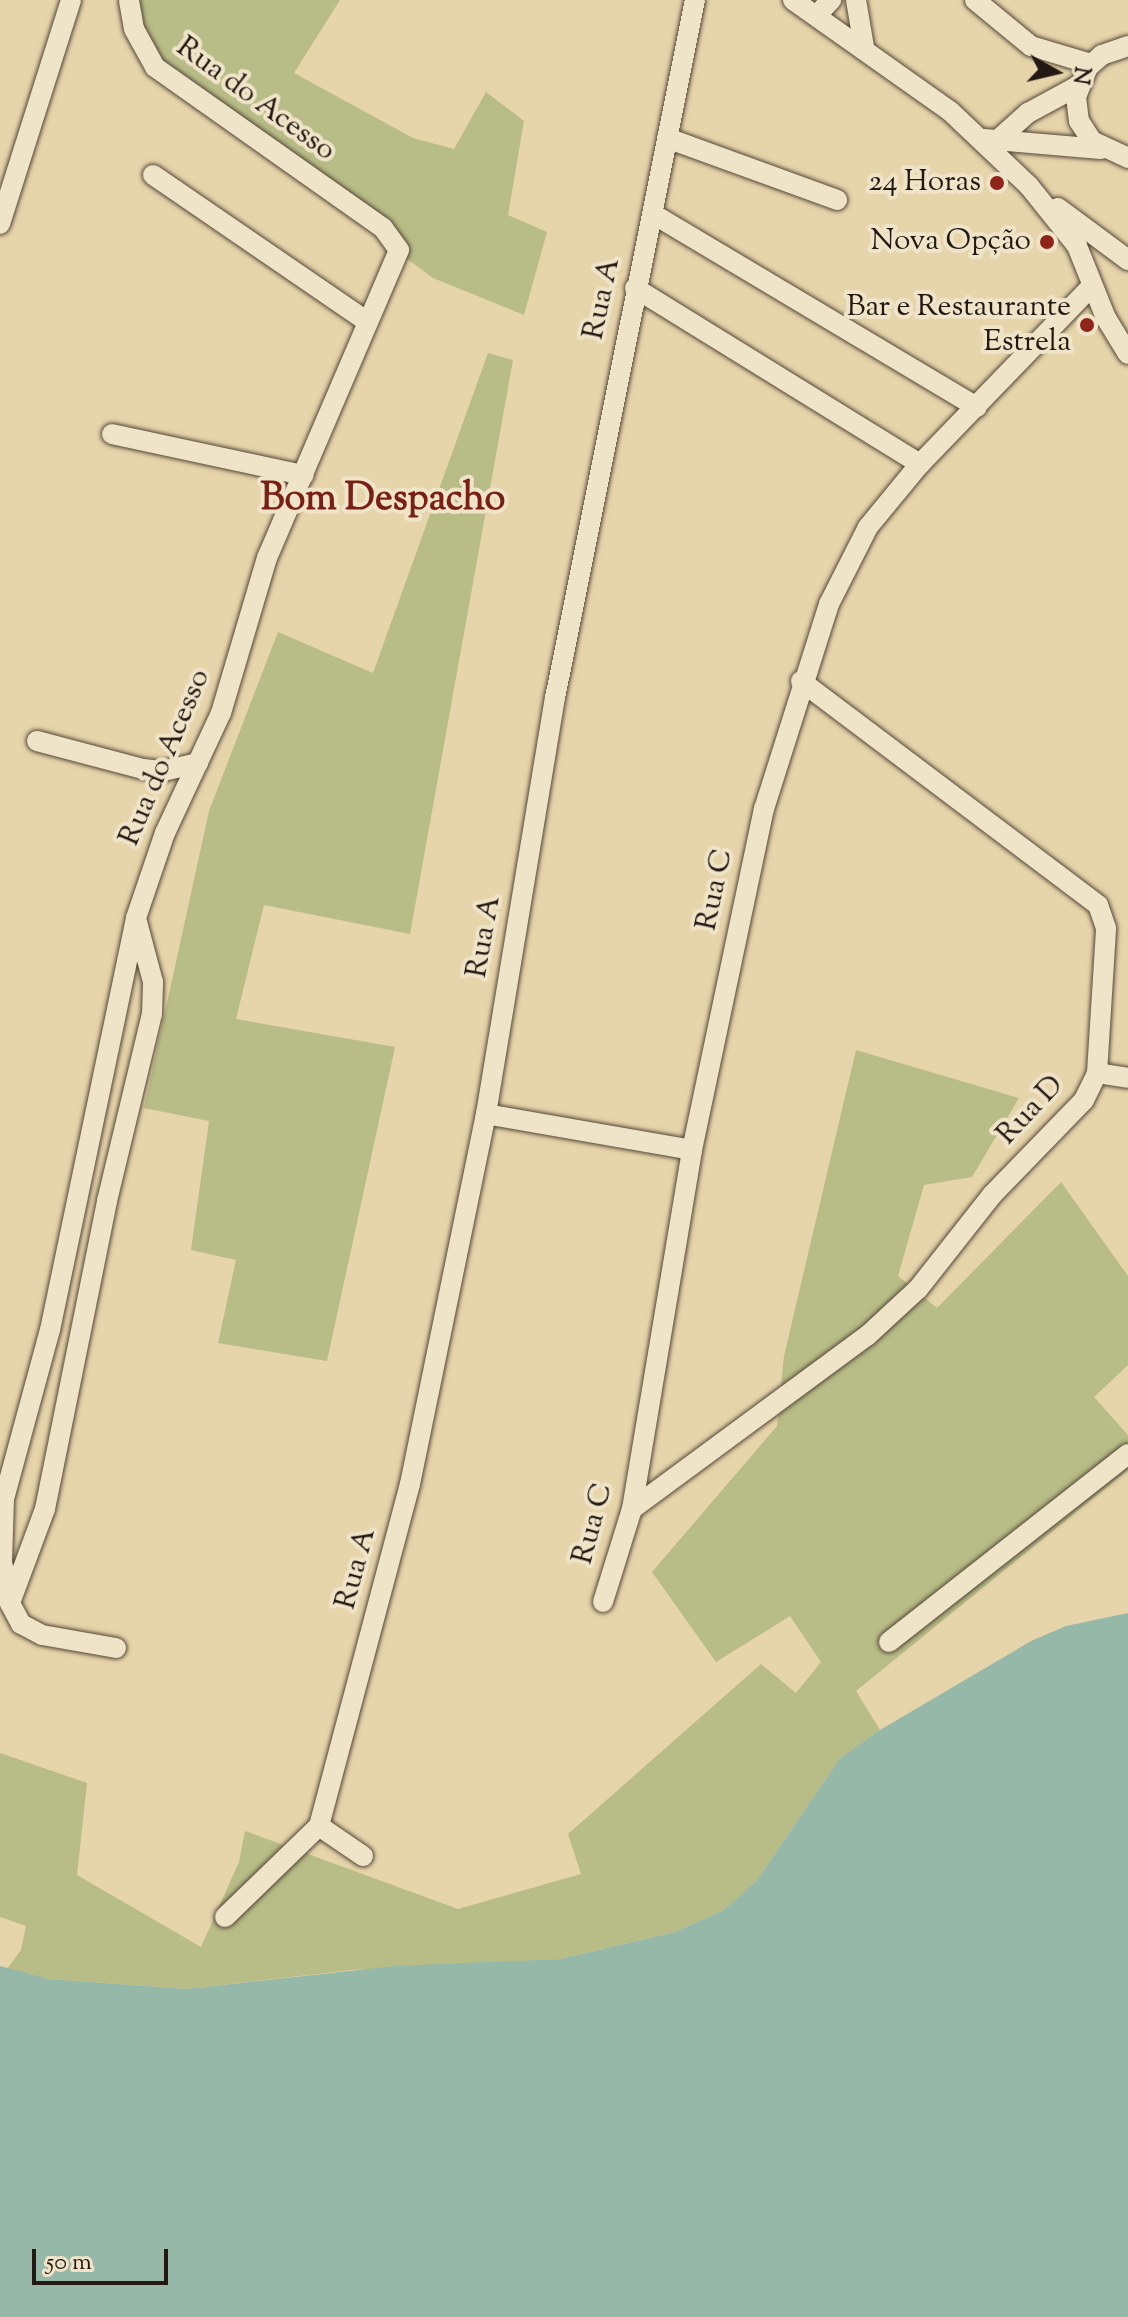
<!DOCTYPE html>
<html>
<head>
<meta charset="utf-8">
<style>
	body { margin:0 }
	#map { position:relative; width:1128px; height:2317px; overflow:hidden; background:#e6d4aa; font-family:"Sorts Mill Goudy",serif }
	div>[style] { position:absolute }
	[style*='--x'] { left:calc(var(--x)*1px); top:calc(var(--y)*1px); width:calc(var(--w)*1px); rotate:calc(var(--a)*1deg) }
	.green>* { inset:0; background:#b8bc86 }
	.water>* { inset:0; background:#96b8a9 }
	.roads { filter:drop-shadow(0 0 2px #544739) drop-shadow(0 0 2px #544739) }
	.minor>* { height:20px; margin:-10px; padding:0 10px; transform-origin:10px; border-radius:10px; background:#efe3c8 }
	.dots>* { width:22px; height:22px; translate:-50% -50%; box-sizing:border-box; border:4px solid #efe3c8; border-radius:50% }
	span { translate:-50% -50%; white-space:nowrap; text-align:center; line-height:1.15; -webkit-text-stroke:8px #efe3c8; paint-order:stroke }
	.street-label { font-size:30px; color:#241813 }
	.poi-label { font-size:30px; color:#241813 }
	.right { translate:-100% -50%; text-align:right }
	.district-label { font-size:38px; color:#7a1f14; font-weight:700 }
	.north { position:absolute; left:1016px; top:32px; width:80px; height:80px; -webkit-text-stroke:6px #efe3c8; paint-order:stroke; rotate:98deg; font-size:22px; font-weight:700; line-height:32px; text-align:center; color:#241813 }
	.north::after { content:''; display:block; margin:auto; width:28px; height:36px; background:#241813; clip-path:polygon(50% 0,100% 100%,50% 72%,0 100%) }
	.scale { position:absolute; left:32px; top:2249px; width:136px; height:36px; box-sizing:border-box; border:4px solid #241813; border-top:0; padding-left:10px; font-size:24px; line-height:28px; white-space:nowrap; color:#241813; -webkit-text-stroke:6px #efe3c8; paint-order:stroke }
</style>
</head>
<body>
<div id="map">
	<div class="green">
		<i style="clip-path:polygon(124px 0,340px 0,294px 73px,413px 138px,454px 149px,486px 92px,524px 121px,508px 215px,547px 232px,524px 315px,433px 278px,146px 67px)"></i>
		<i style="clip-path:polygon(488px 353px,513px 360px,410px 934px,264px 905px,236px 1019px,395px 1047px,327px 1361px,218px 1343px,236px 1260px,191px 1250px,209px 1121px,144px 1108px,209px 811px,278px 632px,373px 673px)"></i>
		<i style="clip-path:polygon(856px 1050px,1019px 1098px,972px 1177px,924px 1185px,898px 1276px,937px 1308px,1061px 1182px,1128px 1276px,1128px 1365px,1094px 1397px,1128px 1435px,1128px 1470px,856px 1691px,880px 1730px,840px 1758px,757px 1880px,724px 1910px,675px 1932px,560px 1959px,352px 1970px,187px 1989px,49px 1979px,7px 1969px,21px 1950px,26px 1926px,0 1917px,0 1753px,87px 1783px,77px 1875px,201px 1947px,239px 1862px,245px 1831px,458px 1909px,581px 1874px,568px 1834px,761px 1664px,796px 1693px,821px 1662px,790px 1616px,716px 1662px,652px 1572px,777px 1426px,784px 1356px)"></i>
	</div>
	<div class="water">
		<i style="clip-path:polygon(1128px 1613px,1128px 2317px,0 2317px,0 1966px,49px 1979px,187px 1989px,395px 1966px,560px 1959px,675px 1932px,724px 1910px,757px 1880px,840px 1758px,880px 1730px,1031px 1641px,1066px 1626px)"></i>
	</div>
	<div class="roads">
		<div class="minor">
			<i style="--x:793;--y:0;--w:192;--a:35.3"></i>
			<i style="--x:950;--y:111;--w:109;--a:43.5"></i>
			<i style="--x:1029;--y:186;--w:77;--a:51.3"></i>
			<i style="--x:1077;--y:246;--w:78;--a:68.1"></i>
			<i style="--x:1106;--y:318;--w:42;--a:58.6"></i>
			<i style="--x:856;--y:0;--w:48;--a:80.3"></i>
			<i style="--x:975;--y:0;--w:72;--a:39.4"></i>
			<i style="--x:1031;--y:46;--w:63;--a:16.7"></i>
			<i style="--x:817;--y:15;--w:21;--a:-47"></i>
			<i style="--x:1128;--y:46;--w:28;--a:161"></i>
			<i style="--x:1102;--y:55;--w:18;--a:139"></i>
			<i style="--x:1088;--y:67;--w:32;--a:112"></i>
			<i style="--x:1076;--y:97;--w:24;--a:83"></i>
			<i style="--x:1079;--y:121;--w:24;--a:57"></i>
			<i style="--x:1092;--y:141;--w:40;--a:25"></i>
			<i style="--x:667;--y:138;--w:181;--a:20"></i>
			<i style="--x:1000;--y:138;--w:38;--a:-42"></i>
			<i style="--x:1028;--y:113;--w:57;--a:-28.4"></i>
			<i style="--x:984;--y:139;--w:117;--a:4.9"></i>
			<i style="--x:153;--y:175;--w:260;--a:34.4"></i>
			<i style="--x:1058;--y:208;--w:87;--a:36.6"></i>
			<i style="--x:653;--y:214;--w:377;--a:30.8"></i>
			<i style="--x:0;--y:224;--w:235;--a:-72.4"></i>
			<i style="--x:635;--y:288;--w:335;--a:31.7"></i>
			<i style="--x:112;--y:434;--w:196;--a:12.1"></i>
			<i style="--x:37;--y:741;--w:110;--a:14.8"></i>
			<i style="--x:143;--y:769;--w:20;--a:6"></i>
			<i style="--x:163;--y:771;--w:36;--a:-13"></i>
			<i style="--x:1097;--y:1073;--w:31;--a:9"></i>
			<i style="--x:486;--y:1114;--w:209;--a:9.9"></i>
			<i style="--x:632;--y:1509;--w:292;--a:-36.4"></i>
			<i style="--x:867;--y:1336;--w:69;--a:-42.7"></i>
			<i style="--x:918;--y:1289;--w:120;--a:-51.8"></i>
			<i style="--x:992;--y:1195;--w:132;--a:-45.9"></i>
			<i style="--x:1084;--y:1100;--w:30;--a:-64"></i>
			<i style="--x:1097;--y:1073;--w:145;--a:-86.4"></i>
			<i style="--x:1106;--y:928;--w:24;--a:-109"></i>
			<i style="--x:1098;--y:905;--w:372;--a:-143"></i>
			<i style="--x:603;--y:1602;--w:97;--a:-72.7"></i>
			<i style="--x:632;--y:1509;--w:364;--a:-80.5"></i>
			<i style="--x:692;--y:1150;--w:349;--a:-78.1"></i>
			<i style="--x:764;--y:809;--w:215;--a:-72.4"></i>
			<i style="--x:829;--y:604;--w:86;--a:-63.1"></i>
			<i style="--x:868;--y:527;--w:82;--a:-50.5"></i>
			<i style="--x:920;--y:464;--w:248;--a:-46"></i>
			<i style="--x:10;--y:1603;--w:100;--a:-69.6"></i>
			<i style="--x:45;--y:1509;--w:314;--a:-78.6"></i>
			<i style="--x:107;--y:1201;--w:192;--a:-76.5"></i>
			<i style="--x:152;--y:1014;--w:32;--a:-88"></i>
			<i style="--x:153;--y:982;--w:62;--a:-104.9"></i>
			<i style="--x:889;--y:1642;--w:304;--a:-38.2"></i>
			<i style="--x:116;--y:1648;--w:75;--a:-170"></i>
			<i style="--x:42;--y:1635;--w:24;--a:-152"></i>
			<i style="--x:21;--y:1624;--w:24;--a:-118"></i>
			<i style="--x:10;--y:1603;--w:42;--a:-101"></i>
			<i style="--x:2;--y:1562;--w:63;--a:-88.2"></i>
			<i style="--x:4;--y:1499;--w:175;--a:-74.8"></i>
			<i style="--x:50;--y:1330;--w:421;--a:-78.2"></i>
			<i style="--x:136;--y:918;--w:90;--a:-71.2"></i>
			<i style="--x:165;--y:833;--w:132;--a:-65"></i>
			<i style="--x:221;--y:713;--w:162;--a:-73.5"></i>
			<i style="--x:267;--y:558;--w:335;--a:-66.8"></i>
			<i style="--x:399;--y:250;--w:27;--a:-126"></i>
			<i style="--x:383;--y:228;--w:279;--a:-144.8"></i>
			<i style="--x:155;--y:67;--w:43;--a:-118.9"></i>
			<i style="--x:134;--y:29;--w:29;--a:-100"></i>
			<i style="--x:363;--y:1856;--w:53;--a:-145.7"></i>
			<i style="--x:319;--y:1826;--w:354;--a:-75.1"></i>
			<i style="--x:410;--y:1484;--w:378;--a:-78.4"></i>
			<i style="--x:486;--y:1114;--w:422;--a:-80.6"></i>
			<i style="--x:555;--y:698;--w:712;--a:-78.66"></i>
			<i style="--x:225;--y:1917;--w:131;--a:-44.1"></i>
		</div>
	</div>
	<div class="dots">
		<i style="left:997px;top:183px;background:#8f2418"></i>
		<i style="left:1047px;top:242px;background:#8f2418"></i>
		<i style="left:1087px;top:325px;background:#8f2418"></i>
	</div>
	<div class="street-label">
		<span style="left:255px;top:100px;rotate:36deg">Rua do Acesso</span>
		<span style="left:603px;top:299px;rotate:-78deg">Rua A</span>
		<span style="left:166px;top:758px;rotate:-67deg">Rua do Acesso</span>
		<span style="left:716px;top:890px;rotate:-78deg">Rua C</span>
		<span style="left:485px;top:937px;rotate:-80deg">Rua A</span>
		<span style="left:1031px;top:1111px;rotate:-47deg">Rua D</span>
		<span style="left:594px;top:1524px;rotate:-75deg">Rua C</span>
		<span style="left:357px;top:1569px;rotate:-75deg">Rua A</span>
	</div>
	<div class="poi-label">
		<span class="right" style="left:981px;top:183px">24 Horas</span>
		<span class="right" style="left:1031px;top:242px">Nova Opção</span>
		<span class="right" style="left:1071px;top:325px">Bar e Restaurante<br>Estrela</span>
	</div>
	<div class="district-label">
		<span style="left:383px;top:501px">Bom Despacho</span>
	</div>
	<div class="north">N</div>
	<div class="scale">50 m</div>
</div>
</body>
</html>
